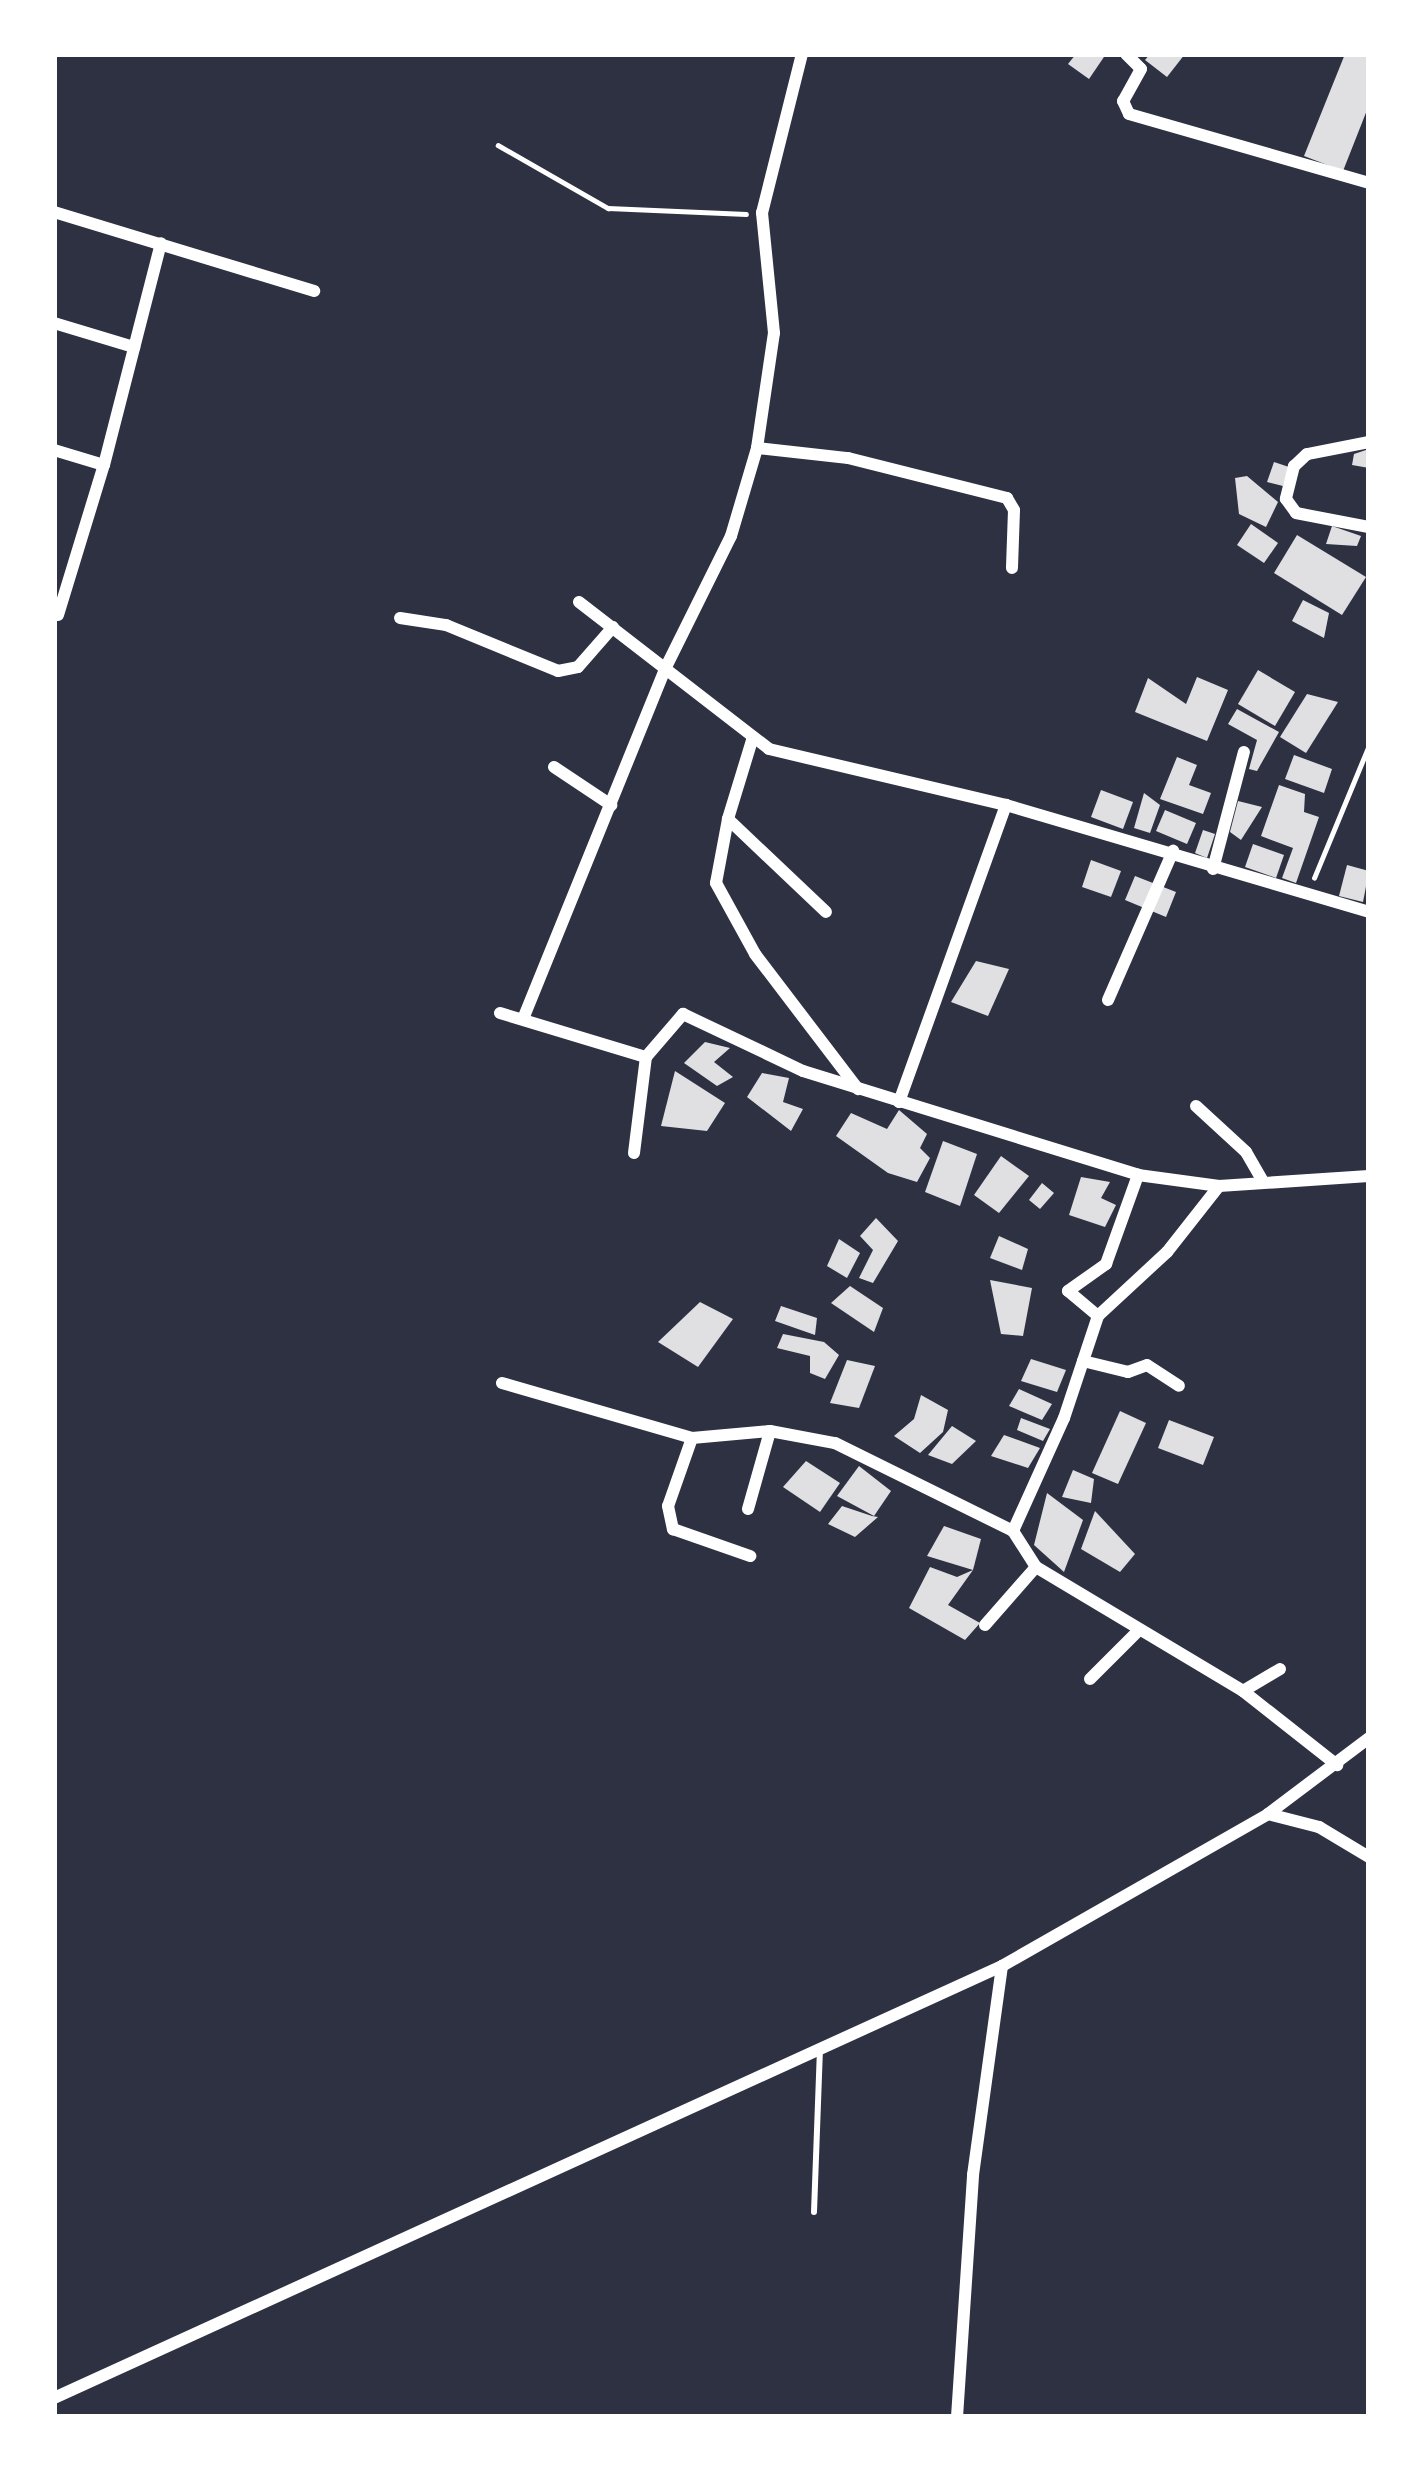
<!DOCTYPE html>
<html>
<head>
<meta charset="utf-8">
<style>
	body { margin:0 }
	#map { position:relative; width:1423px; height:2471px; overflow:hidden; background:#2d3142; font-family:"Titillium Web",sans-serif }
	div>[style] { position:absolute }
	[style*='--x'] { left:calc(var(--x)*1px); top:calc(var(--y)*1px); width:calc(var(--w)*1px); rotate:calc(var(--a)*1deg) }
	.building>* { inset:0; background:#e0e0e3 }
	.path>* { height:4.5px; margin:-2.25px; padding:0 2.25px; transform-origin:2.25px; border-radius:2.25px; background:#fff }
	.service>* { height:6px; margin:-3px; padding:0 3px; transform-origin:3px; border-radius:3px; background:#fff }
	.minor>* { height:12px; margin:-6px; padding:0 6px; transform-origin:6px; border-radius:6px; background:#fff }
	span { translate:-50% -50%; white-space:nowrap; text-align:center; line-height:1.15; -webkit-text-stroke:9px #fff; paint-order:stroke }
	.frame { position:absolute; inset:0; border:57px solid #fff; pointer-events:none }
</style>
</head>
<body>
<div id="map">
	<div class="building">
		<i style="clip-path:polygon(1076px 54px,1106px 54px,1089px 79px,1068px 64px)"></i>
		<i style="clip-path:polygon(1150px 54px,1185px 54px,1167px 77px,1145px 60px)"></i>
		<i style="clip-path:polygon(1345px 54px,1369px 54px,1369px 105px,1343px 171px,1304px 156px)"></i>
		<i style="clip-path:polygon(1369px 449px,1369px 468px,1352px 465px,1354px 454px)"></i>
		<i style="clip-path:polygon(1274px 462px,1289px 467px,1283px 486px,1267px 482px)"></i>
		<i style="clip-path:polygon(1247px 476px,1278px 502px,1266px 527px,1239px 514px,1235px 478px)"></i>
		<i style="clip-path:polygon(1251px 524px,1278px 543px,1264px 563px,1237px 545px)"></i>
		<i style="clip-path:polygon(1332px 526px,1361px 536px,1357px 546px,1326px 544px)"></i>
		<i style="clip-path:polygon(1297px 535px,1366px 577px,1342px 615px,1274px 573px)"></i>
		<i style="clip-path:polygon(1303px 600px,1329px 613px,1324px 638px,1292px 621px)"></i>
		<i style="clip-path:polygon(1258px 670px,1295px 692px,1275px 726px,1238px 704px)"></i>
		<i style="clip-path:polygon(1197px 677px,1228px 690px,1207px 741px,1135px 712px,1148px 678px,1186px 704px)"></i>
		<i style="clip-path:polygon(1307px 694px,1338px 702px,1306px 753px,1280px 737px)"></i>
		<i style="clip-path:polygon(1237px 709px,1279px 732px,1257px 771px,1249px 769px,1257px 740px,1228px 724px)"></i>
		<i style="clip-path:polygon(1294px 755px,1332px 769px,1324px 793px,1285px 779px)"></i>
		<i style="clip-path:polygon(1177px 757px,1197px 765px,1189px 785px,1211px 793px,1203px 814px,1160px 799px)"></i>
		<i style="clip-path:polygon(1279px 785px,1305px 794px,1304px 812px,1319px 817px,1296px 883px,1282px 878px,1293px 848px,1261px 836px)"></i>
		<i style="clip-path:polygon(1101px 790px,1133px 802px,1123px 829px,1091px 817px)"></i>
		<i style="clip-path:polygon(1144px 793px,1160px 805px,1150px 833px,1134px 828px)"></i>
		<i style="clip-path:polygon(1238px 801px,1262px 807px,1241px 840px,1230px 832px)"></i>
		<i style="clip-path:polygon(1165px 810px,1196px 823px,1187px 844px,1156px 831px)"></i>
		<i style="clip-path:polygon(1203px 830px,1215px 834px,1207px 858px,1195px 853px)"></i>
		<i style="clip-path:polygon(1253px 844px,1284px 855px,1276px 878px,1245px 867px)"></i>
		<i style="clip-path:polygon(1091px 860px,1121px 871px,1111px 897px,1082px 887px)"></i>
		<i style="clip-path:polygon(1347px 865px,1369px 871px,1363px 902px,1339px 896px)"></i>
		<i style="clip-path:polygon(1135px 876px,1176px 892px,1166px 917px,1125px 900px)"></i>
		<i style="clip-path:polygon(976px 961px,1009px 969px,988px 1016px,951px 1002px)"></i>
		<i style="clip-path:polygon(705px 1042px,730px 1048px,714px 1062px,733px 1077px,717px 1086px,684px 1063px)"></i>
		<i style="clip-path:polygon(675px 1071px,725px 1103px,707px 1131px,661px 1126px)"></i>
		<i style="clip-path:polygon(762px 1073px,789px 1078px,783px 1102px,803px 1109px,791px 1131px,747px 1097px)"></i>
		<i style="clip-path:polygon(899px 1110px,927px 1134px,920px 1148px,930px 1158px,917px 1182px,888px 1173px,836px 1136px,851px 1113px,887px 1129px)"></i>
		<i style="clip-path:polygon(943px 1141px,977px 1154px,960px 1206px,925px 1192px)"></i>
		<i style="clip-path:polygon(1001px 1156px,1029px 1176px,999px 1213px,974px 1195px)"></i>
		<i style="clip-path:polygon(1081px 1177px,1110px 1182px,1101px 1198px,1116px 1205px,1105px 1227px,1069px 1215px)"></i>
		<i style="clip-path:polygon(1042px 1183px,1054px 1193px,1040px 1209px,1029px 1200px)"></i>
		<i style="clip-path:polygon(876px 1218px,898px 1241px,873px 1283px,859px 1278px,873px 1250px,860px 1236px)"></i>
		<i style="clip-path:polygon(999px 1236px,1028px 1249px,1022px 1270px,990px 1258px)"></i>
		<i style="clip-path:polygon(839px 1239px,860px 1253px,847px 1278px,827px 1266px)"></i>
		<i style="clip-path:polygon(990px 1280px,1032px 1288px,1023px 1336px,1001px 1334px)"></i>
		<i style="clip-path:polygon(850px 1286px,883px 1308px,874px 1332px,831px 1303px)"></i>
		<i style="clip-path:polygon(700px 1302px,733px 1319px,698px 1367px,658px 1342px)"></i>
		<i style="clip-path:polygon(781px 1306px,817px 1318px,815px 1335px,775px 1321px)"></i>
		<i style="clip-path:polygon(783px 1334px,824px 1342px,839px 1355px,825px 1379px,810px 1373px,810px 1356px,777px 1348px)"></i>
		<i style="clip-path:polygon(1031px 1359px,1066px 1370px,1057px 1392px,1021px 1381px)"></i>
		<i style="clip-path:polygon(847px 1360px,875px 1366px,859px 1408px,830px 1403px)"></i>
		<i style="clip-path:polygon(1019px 1389px,1052px 1404px,1042px 1420px,1009px 1406px)"></i>
		<i style="clip-path:polygon(921px 1395px,948px 1410px,943px 1432px,920px 1453px,894px 1436px,914px 1419px)"></i>
		<i style="clip-path:polygon(1120px 1411px,1146px 1423px,1118px 1484px,1092px 1473px)"></i>
		<i style="clip-path:polygon(1021px 1418px,1050px 1429px,1043px 1441px,1017px 1430px)"></i>
		<i style="clip-path:polygon(1169px 1420px,1214px 1437px,1203px 1465px,1158px 1448px)"></i>
		<i style="clip-path:polygon(952px 1426px,976px 1441px,952px 1464px,928px 1455px)"></i>
		<i style="clip-path:polygon(1004px 1435px,1040px 1448px,1028px 1468px,991px 1456px)"></i>
		<i style="clip-path:polygon(806px 1461px,840px 1483px,820px 1512px,783px 1487px)"></i>
		<i style="clip-path:polygon(859px 1466px,891px 1491px,874px 1516px,837px 1496px)"></i>
		<i style="clip-path:polygon(1073px 1470px,1094px 1479px,1091px 1503px,1062px 1497px)"></i>
		<i style="clip-path:polygon(1047px 1493px,1083px 1520px,1064px 1572px,1034px 1545px)"></i>
		<i style="clip-path:polygon(842px 1506px,872px 1516px,878px 1517px,855px 1537px,828px 1524px)"></i>
		<i style="clip-path:polygon(1095px 1511px,1135px 1554px,1120px 1572px,1081px 1549px)"></i>
		<i style="clip-path:polygon(944px 1526px,981px 1539px,973px 1570px,927px 1556px)"></i>
		<i style="clip-path:polygon(930px 1567px,957px 1577px,973px 1570px,948px 1605px,980px 1623px,965px 1640px,909px 1608px)"></i>
	</div>
	<div class="path">
		<i style="--x:498;--y:145;--w:127;--a:29.8"></i>
		<i style="--x:608;--y:208;--w:138;--a:2.5"></i>
		<i style="--x:1314;--y:878;--w:144;--a:-67.5"></i>
	</div>
	<div class="service">
		<i style="--x:814;--y:2212;--w:161;--a:-87.9"></i>
	</div>
	<div class="minor">
		<i style="--x:1126;--y:54;--w:21;--a:45"></i>
		<i style="--x:1141;--y:69;--w:37;--a:119"></i>
		<i style="--x:1123;--y:101;--w:14;--a:65"></i>
		<i style="--x:1129;--y:114;--w:250;--a:16"></i>
		<i style="--x:54;--y:212;--w:272;--a:16.9"></i>
		<i style="--x:54;--y:323;--w:84;--a:16.7"></i>
		<i style="--x:1369;--y:442;--w:63;--a:169"></i>
		<i style="--x:1307;--y:454;--w:18;--a:137"></i>
		<i style="--x:1294;--y:466;--w:34;--a:104"></i>
		<i style="--x:1286;--y:499;--w:17;--a:54"></i>
		<i style="--x:1296;--y:513;--w:74;--a:10.9"></i>
		<i style="--x:757;--y:448;--w:92;--a:6.3"></i>
		<i style="--x:848;--y:458;--w:164;--a:14.1"></i>
		<i style="--x:1007;--y:498;--w:14;--a:60"></i>
		<i style="--x:1014;--y:510;--w:58;--a:92"></i>
		<i style="--x:54;--y:450;--w:52;--a:16.7"></i>
		<i style="--x:104;--y:465;--w:229;--a:-75.6"></i>
		<i style="--x:579;--y:602;--w:240;--a:37.7"></i>
		<i style="--x:769;--y:749;--w:244;--a:13.3"></i>
		<i style="--x:1006;--y:805;--w:378;--a:16.4"></i>
		<i style="--x:58;--y:615;--w:157;--a:-73"></i>
		<i style="--x:400;--y:618;--w:47;--a:8.7"></i>
		<i style="--x:446;--y:625;--w:121;--a:22.3"></i>
		<i style="--x:558;--y:671;--w:20;--a:-11"></i>
		<i style="--x:578;--y:667;--w:53;--a:-48.8"></i>
		<i style="--x:753;--y:737;--w:86;--a:107"></i>
		<i style="--x:728;--y:819;--w:135;--a:43.5"></i>
		<i style="--x:554;--y:767;--w:69;--a:33.7"></i>
		<i style="--x:728;--y:819;--w:65;--a:100.6"></i>
		<i style="--x:716;--y:883;--w:81;--a:61.2"></i>
		<i style="--x:755;--y:954;--w:170;--a:52.7"></i>
		<i style="--x:1213;--y:869;--w:121;--a:-75.2"></i>
		<i style="--x:1108;--y:1000;--w:163;--a:-66.4"></i>
		<i style="--x:500;--y:1013;--w:152;--a:16.8"></i>
		<i style="--x:523;--y:1019;--w:378;--a:-67.9"></i>
		<i style="--x:665;--y:669;--w:148;--a:-63.6"></i>
		<i style="--x:731;--y:536;--w:92;--a:-73.5"></i>
		<i style="--x:757;--y:448;--w:116;--a:-81.6"></i>
		<i style="--x:774;--y:333;--w:121;--a:-95.7"></i>
		<i style="--x:762;--y:213;--w:164;--a:-75.9"></i>
		<i style="--x:899;--y:1102;--w:316;--a:-70.2"></i>
		<i style="--x:1196;--y:1106;--w:68;--a:42.6"></i>
		<i style="--x:1246;--y:1152;--w:34;--a:60"></i>
		<i style="--x:634;--y:1153;--w:97;--a:-82.9"></i>
		<i style="--x:646;--y:1057;--w:57;--a:-49.3"></i>
		<i style="--x:683;--y:1014;--w:133;--a:25.4"></i>
		<i style="--x:803;--y:1071;--w:351;--a:17.2"></i>
		<i style="--x:1138;--y:1175;--w:82;--a:7.7"></i>
		<i style="--x:1219;--y:1186;--w:150;--a:-3.8"></i>
		<i style="--x:1219;--y:1186;--w:84;--a:128.2"></i>
		<i style="--x:1167;--y:1252;--w:94;--a:137.2"></i>
		<i style="--x:1098;--y:1316;--w:108;--a:108.4"></i>
		<i style="--x:1064;--y:1418;--w:124;--a:114.3"></i>
		<i style="--x:1013;--y:1531;--w:43;--a:57.4"></i>
		<i style="--x:1036;--y:1567;--w:241;--a:30.9"></i>
		<i style="--x:1243;--y:1691;--w:120;--a:38.2"></i>
		<i style="--x:1098;--y:1316;--w:39;--a:-140"></i>
		<i style="--x:1068;--y:1291;--w:47;--a:-35.4"></i>
		<i style="--x:1106;--y:1264;--w:95;--a:-70.2"></i>
		<i style="--x:1083;--y:1361;--w:46;--a:13.7"></i>
		<i style="--x:1128;--y:1372;--w:20;--a:-20"></i>
		<i style="--x:1147;--y:1365;--w:38;--a:33"></i>
		<i style="--x:502;--y:1383;--w:198;--a:16.1"></i>
		<i style="--x:692;--y:1438;--w:78;--a:-5.1"></i>
		<i style="--x:770;--y:1431;--w:66;--a:10.5"></i>
		<i style="--x:835;--y:1443;--w:199;--a:26.3"></i>
		<i style="--x:692;--y:1438;--w:72;--a:109.4"></i>
		<i style="--x:668;--y:1506;--w:24;--a:78"></i>
		<i style="--x:673;--y:1529;--w:82;--a:19.3"></i>
		<i style="--x:748;--y:1509;--w:81;--a:-74.2"></i>
		<i style="--x:985;--y:1625;--w:77;--a:-48.7"></i>
		<i style="--x:1090;--y:1679;--w:69;--a:-45"></i>
		<i style="--x:1243;--y:1691;--w:43;--a:-30.7"></i>
		<i style="--x:1268;--y:1814;--w:53;--a:14.3"></i>
		<i style="--x:1319;--y:1827;--w:58;--a:31"></i>
		<i style="--x:54;--y:2398;--w:1042;--a:-24.5"></i>
		<i style="--x:1002;--y:1966;--w:306;--a:-29.7"></i>
		<i style="--x:1268;--y:1814;--w:126;--a:-37"></i>
		<i style="--x:957;--y:2417;--w:243;--a:-86.2"></i>
		<i style="--x:973;--y:2175;--w:211;--a:-82.1"></i>
	</div>
	<div class="frame"></div>
</div>
</body>
</html>
